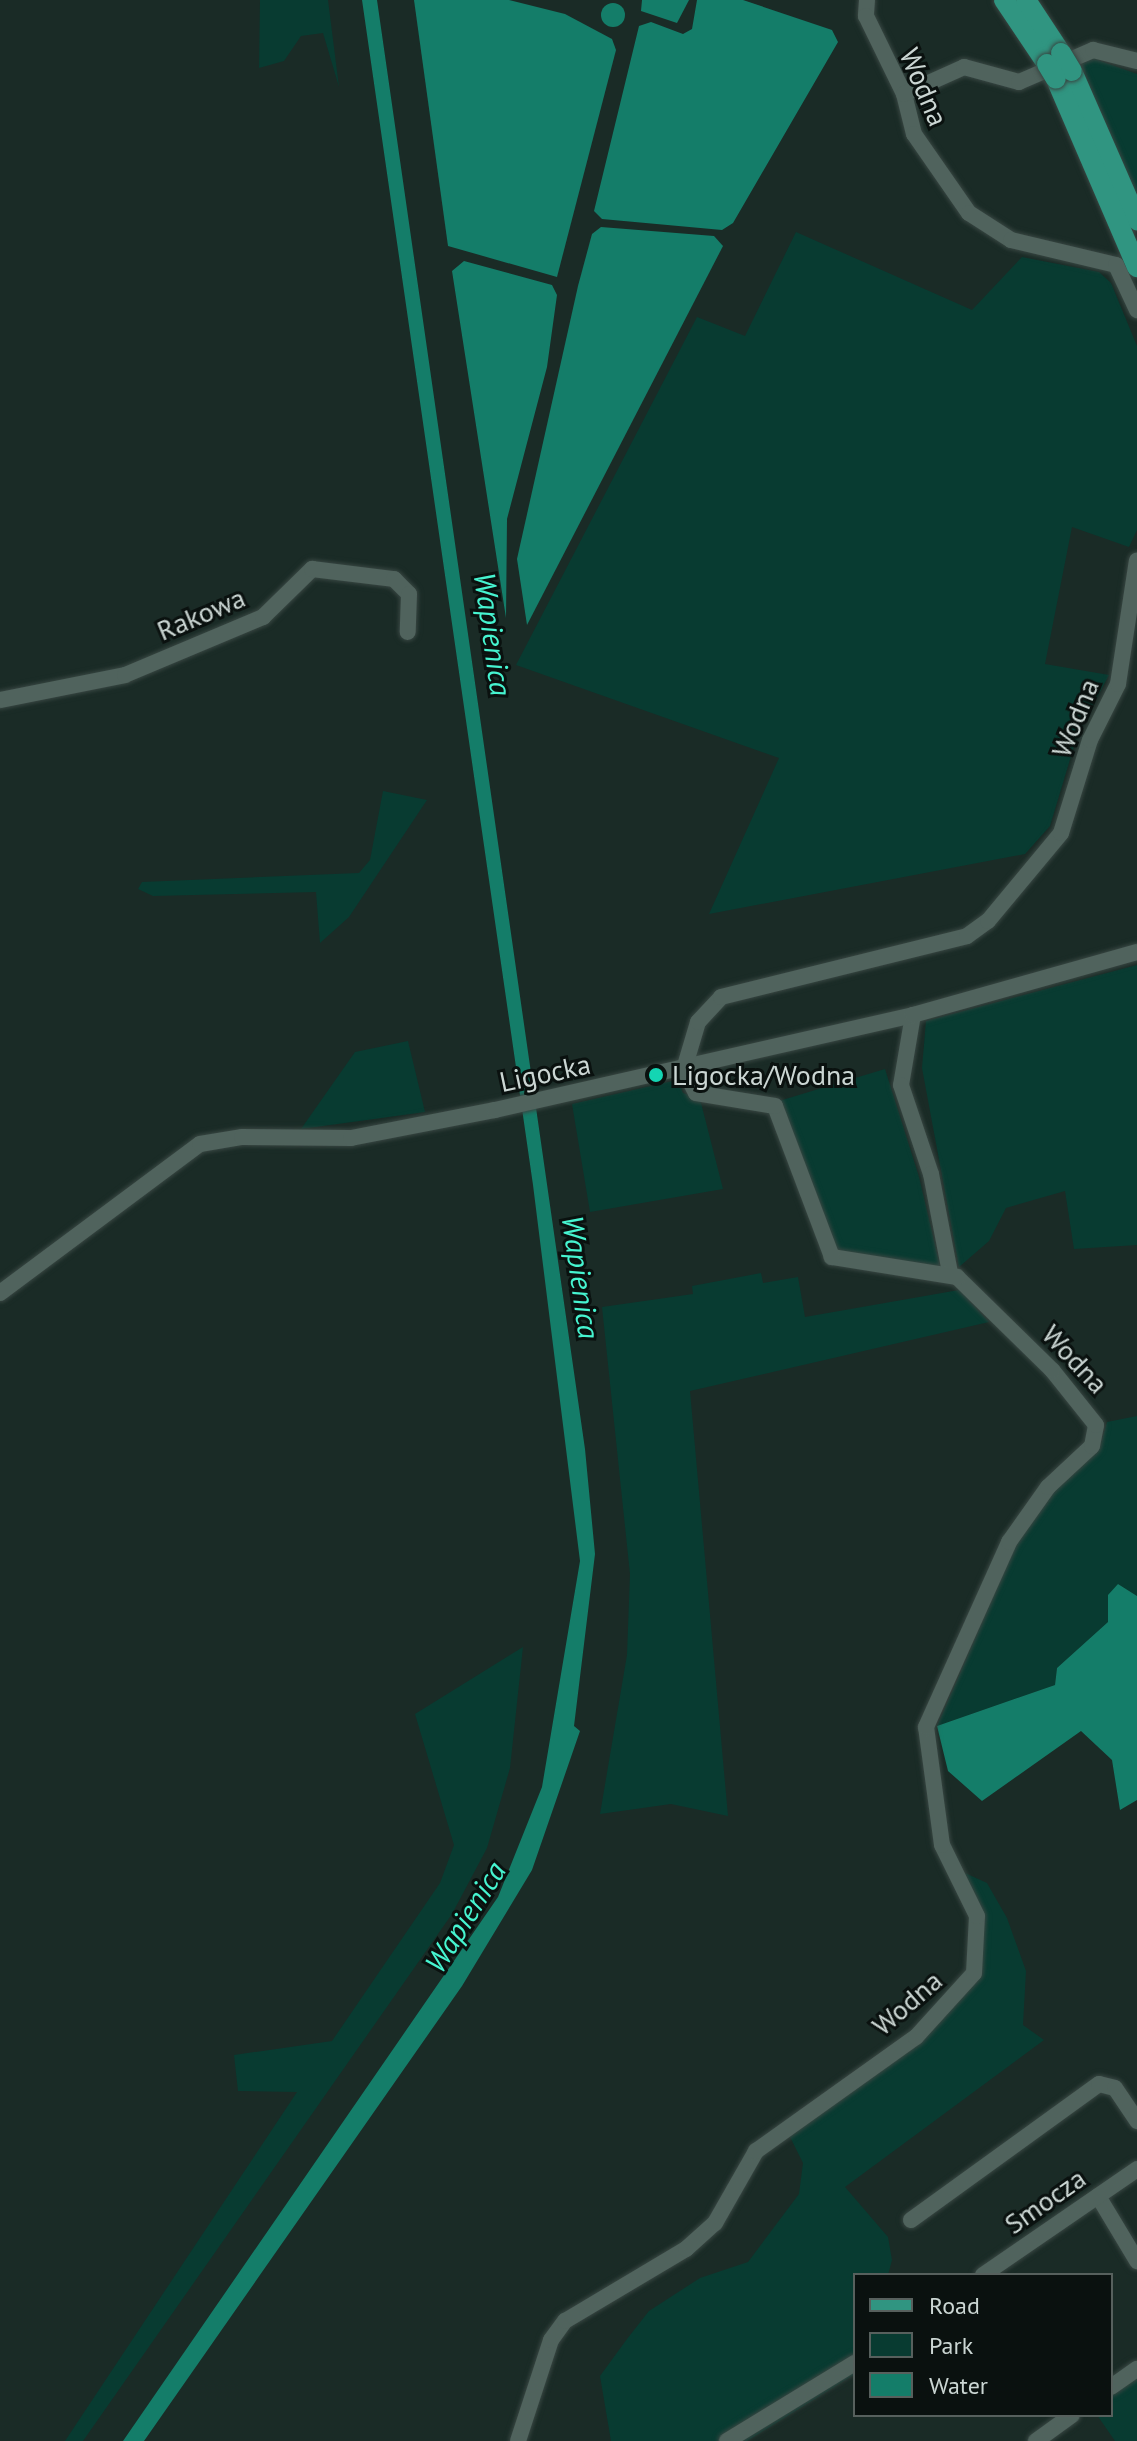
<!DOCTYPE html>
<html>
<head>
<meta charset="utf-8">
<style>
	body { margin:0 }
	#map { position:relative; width:1137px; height:2441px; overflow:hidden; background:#1a2b26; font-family:"PT Sans",sans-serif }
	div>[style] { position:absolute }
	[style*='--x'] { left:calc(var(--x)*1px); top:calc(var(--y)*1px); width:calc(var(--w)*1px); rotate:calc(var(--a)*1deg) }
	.green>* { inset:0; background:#083b31 }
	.water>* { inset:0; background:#147d69 }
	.round { border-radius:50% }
	.roads { filter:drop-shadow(0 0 2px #384642) drop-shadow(0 0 2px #384642) }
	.minor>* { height:16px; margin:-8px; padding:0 8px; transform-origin:8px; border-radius:8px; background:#50635d }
	.major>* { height:20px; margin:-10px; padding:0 10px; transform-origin:10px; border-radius:10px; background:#309581 }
	.bridges { filter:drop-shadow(0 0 2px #384642) drop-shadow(0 0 2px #384642) }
	.major-bridge>* { height:20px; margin:-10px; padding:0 10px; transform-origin:10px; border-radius:10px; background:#309581 }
	.dots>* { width:22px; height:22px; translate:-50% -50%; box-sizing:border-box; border:4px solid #0a110f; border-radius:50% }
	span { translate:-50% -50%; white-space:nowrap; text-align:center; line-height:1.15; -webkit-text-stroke:6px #0a110f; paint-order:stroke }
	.street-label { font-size:28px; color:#cbd6d3 }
	.poi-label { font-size:28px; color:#cbd6d3 }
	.left { translate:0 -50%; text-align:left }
	.water-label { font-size:30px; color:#46f4d0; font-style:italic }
	.legend { position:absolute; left:853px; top:2273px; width:260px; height:144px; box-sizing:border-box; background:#0a110f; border:2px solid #57605d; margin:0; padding:10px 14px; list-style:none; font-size:24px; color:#cbd6d3 }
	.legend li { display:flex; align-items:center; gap:16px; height:40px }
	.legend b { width:40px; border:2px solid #57605d }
</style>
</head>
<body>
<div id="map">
	<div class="green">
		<i style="clip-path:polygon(260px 0,328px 0,339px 87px,323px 33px,301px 36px,284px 61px,259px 68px)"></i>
		<i style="clip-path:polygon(1095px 59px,1137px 74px,1137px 195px,1076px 63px)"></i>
		<i style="clip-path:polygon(796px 232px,972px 310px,1022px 257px,1099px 272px,1111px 283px,1137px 346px,1137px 530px,1129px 547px,1072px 527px,1045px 664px,1109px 675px,1078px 733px,1050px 826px,1025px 854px,709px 914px,779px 758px,516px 665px,697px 317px,745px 336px)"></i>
		<i style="clip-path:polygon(383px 791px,427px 800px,349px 917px,320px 943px,316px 892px,153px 896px,138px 889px,142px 882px,359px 873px,370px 860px)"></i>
		<i style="clip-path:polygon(1137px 965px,1137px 1245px,1074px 1249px,1065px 1191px,1006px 1208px,989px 1241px,959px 1267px,922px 1068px,926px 1021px)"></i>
		<i style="clip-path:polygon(408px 1041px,425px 1112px,301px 1129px,355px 1052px)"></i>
		<i style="clip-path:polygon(885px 1069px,919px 1177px,940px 1266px,836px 1252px,779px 1101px)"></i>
		<i style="clip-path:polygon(677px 1080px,683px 1093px,700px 1099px,723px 1189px,590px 1212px,572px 1104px)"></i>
		<i style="clip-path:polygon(761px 1273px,763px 1283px,798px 1277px,805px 1317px,959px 1290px,989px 1322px,690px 1391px,728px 1816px,671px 1804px,600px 1814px,627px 1655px,630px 1574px,602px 1307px,693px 1294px,692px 1286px)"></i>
		<i style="clip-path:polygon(1137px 1416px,1137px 1596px,1118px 1584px,1108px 1622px,1057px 1668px,1055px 1685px,937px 1726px,1015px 1547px,1056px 1489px,1099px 1450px,1107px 1422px)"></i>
		<i style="clip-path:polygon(523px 1647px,510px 1768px,487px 1848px,452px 1914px,83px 2441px,65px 2441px,297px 2092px,238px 2091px,234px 2055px,332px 2041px,440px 1883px,454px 1845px,415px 1714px)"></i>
		<i style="clip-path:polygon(965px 1873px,987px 1883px,1007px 1918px,1026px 1971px,1023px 2025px,1044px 2040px,845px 2187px,888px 2237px,892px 2260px,888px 2275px,855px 2275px,855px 2374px,747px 2441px,611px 2441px,600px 2376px,627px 2339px,649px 2311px,700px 2278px,748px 2262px,799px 2194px,803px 2163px,787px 2131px,920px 2042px,979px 1975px,981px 1911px)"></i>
		<i style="clip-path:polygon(1137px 2374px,1137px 2441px,1115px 2441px,1097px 2415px,1111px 2415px,1111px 2392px)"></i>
	</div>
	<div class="water">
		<i style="clip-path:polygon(362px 0,377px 0,585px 1449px,595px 1554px,574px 1726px,580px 1731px,532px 1870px,462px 1986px,144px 2441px,123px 2441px,498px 1897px,542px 1787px,580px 1561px,533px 1185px)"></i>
		<i style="clip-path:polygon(414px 0,509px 0,565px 14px,612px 39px,616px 50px,557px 277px,448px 246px)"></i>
		<i style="clip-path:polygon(642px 0,689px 0,677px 23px,641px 11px)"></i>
		<i style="clip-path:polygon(697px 0,743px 0,832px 30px,838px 42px,733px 223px,722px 230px,602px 219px,594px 211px,639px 26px,651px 22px,683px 34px,692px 29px)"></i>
		<i class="round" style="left:601px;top:3px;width:24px;height:24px"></i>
		<i style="clip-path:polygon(601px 227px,714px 236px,723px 246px,527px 625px,517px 559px,578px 286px,592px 234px)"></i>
		<i style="clip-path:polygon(464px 261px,552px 285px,557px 295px,547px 367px,507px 519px,506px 618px,452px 271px)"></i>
		<i style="clip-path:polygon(1118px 1584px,1137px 1596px,1137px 1800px,1120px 1810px,1112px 1760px,1081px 1731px,982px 1801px,948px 1771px,937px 1726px,1055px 1685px,1057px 1668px,1108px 1622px,1108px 1595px)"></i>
	</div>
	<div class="roads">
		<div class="minor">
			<i style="--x:867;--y:0;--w:16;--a:94"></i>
			<i style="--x:866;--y:16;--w:87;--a:64"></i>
			<i style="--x:904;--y:94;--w:41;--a:76"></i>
			<i style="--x:914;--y:134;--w:96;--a:55.2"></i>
			<i style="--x:969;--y:213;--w:50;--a:32.7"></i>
			<i style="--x:1011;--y:240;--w:108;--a:13.4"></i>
			<i style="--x:1116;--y:265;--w:50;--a:65"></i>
			<i style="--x:904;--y:94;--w:66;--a:-24.2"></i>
			<i style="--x:964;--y:67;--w:57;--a:15.3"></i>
			<i style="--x:1019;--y:82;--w:81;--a:-23.4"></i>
			<i style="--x:1093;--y:50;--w:45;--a:14"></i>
			<i style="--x:0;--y:700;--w:127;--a:-11.3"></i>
			<i style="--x:125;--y:675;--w:150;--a:-22.8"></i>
			<i style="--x:263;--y:617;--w:69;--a:-44.4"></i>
			<i style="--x:312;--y:569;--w:83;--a:7"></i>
			<i style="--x:394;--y:579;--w:21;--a:45"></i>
			<i style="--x:409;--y:594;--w:38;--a:92"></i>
			<i style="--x:913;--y:1015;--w:71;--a:99.7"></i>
			<i style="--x:901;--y:1085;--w:94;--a:71.4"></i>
			<i style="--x:931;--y:1174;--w:101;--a:79.1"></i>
			<i style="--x:0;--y:1293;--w:249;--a:-36.7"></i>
			<i style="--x:200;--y:1144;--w:43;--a:-9.5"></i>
			<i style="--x:242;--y:1137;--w:109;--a:0.5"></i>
			<i style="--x:351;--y:1138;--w:147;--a:-11"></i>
			<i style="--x:495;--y:1110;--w:429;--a:-12.8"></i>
			<i style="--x:913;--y:1015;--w:233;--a:-15.7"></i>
			<i style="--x:1098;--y:2196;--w:76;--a:59"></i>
			<i style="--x:911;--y:2220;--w:232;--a:-35.9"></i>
			<i style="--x:1099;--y:2084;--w:16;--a:14"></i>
			<i style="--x:1115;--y:2088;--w:40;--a:56"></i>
			<i style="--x:983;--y:2275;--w:187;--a:-34.5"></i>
			<i style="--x:1111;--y:2387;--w:32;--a:-35"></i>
			<i style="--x:518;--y:2441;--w:106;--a:-71.9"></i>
			<i style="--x:551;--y:2340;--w:24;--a:-54"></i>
			<i style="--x:565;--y:2321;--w:141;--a:-30.8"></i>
			<i style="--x:686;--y:2249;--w:39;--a:-42"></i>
			<i style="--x:715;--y:2223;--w:83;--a:-60.3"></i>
			<i style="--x:756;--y:2151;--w:196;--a:-35.5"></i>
			<i style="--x:916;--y:2037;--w:86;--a:-47.8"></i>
			<i style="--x:974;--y:1973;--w:57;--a:-87"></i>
			<i style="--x:977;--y:1916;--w:79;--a:-116.2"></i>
			<i style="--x:942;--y:1845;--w:119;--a:-97.7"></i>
			<i style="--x:926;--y:1727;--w:203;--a:-65.8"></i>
			<i style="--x:1009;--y:1542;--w:67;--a:-54.7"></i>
			<i style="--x:1048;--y:1487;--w:60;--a:-43"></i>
			<i style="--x:1092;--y:1446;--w:21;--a:-79"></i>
			<i style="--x:1096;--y:1425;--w:70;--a:-128.7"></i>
			<i style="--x:1052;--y:1370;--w:133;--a:-135.6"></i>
			<i style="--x:957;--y:1277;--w:127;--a:-170.9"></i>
			<i style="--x:832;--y:1257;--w:161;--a:-110.7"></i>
			<i style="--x:775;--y:1106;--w:80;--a:-170.7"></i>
			<i style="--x:696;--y:1093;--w:27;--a:-117"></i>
			<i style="--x:684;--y:1069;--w:49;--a:-73.4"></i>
			<i style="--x:698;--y:1022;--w:34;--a:-47"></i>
			<i style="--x:721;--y:997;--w:253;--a:-13.9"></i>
			<i style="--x:967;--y:936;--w:26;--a:-36"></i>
			<i style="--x:988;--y:921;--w:114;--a:-50.3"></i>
			<i style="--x:1061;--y:833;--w:97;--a:-72.7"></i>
			<i style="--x:1090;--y:740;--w:63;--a:-63.4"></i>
			<i style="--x:1118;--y:684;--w:125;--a:-81.3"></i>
			<i style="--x:727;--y:2441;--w:150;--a:-31.4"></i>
			<i style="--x:1036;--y:2441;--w:44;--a:-35.8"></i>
		</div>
		<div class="major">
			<i style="--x:1004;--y:0;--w:77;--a:56.1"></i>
			<i style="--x:1026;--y:0;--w:64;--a:56.6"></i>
			<i style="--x:1072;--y:71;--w:163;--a:66.4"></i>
			<i style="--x:1056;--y:79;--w:205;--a:66.7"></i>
		</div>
	</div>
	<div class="bridges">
		<div class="major-bridge">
			<i style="--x:1061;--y:53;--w:21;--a:59"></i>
			<i style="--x:1047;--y:64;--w:17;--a:59"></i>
		</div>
	</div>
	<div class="dots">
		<i style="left:656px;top:1075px;background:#14d5b3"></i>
	</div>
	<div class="street-label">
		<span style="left:924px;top:87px;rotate:67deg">Wodna</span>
		<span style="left:201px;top:614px;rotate:-23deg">Rakowa</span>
		<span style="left:1075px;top:718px;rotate:-68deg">Wodna</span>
		<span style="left:545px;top:1073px;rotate:-12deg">Ligocka</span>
		<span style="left:1075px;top:1359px;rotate:47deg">Wodna</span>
		<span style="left:907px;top:2003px;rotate:-41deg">Wodna</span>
		<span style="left:1045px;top:2201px;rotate:-35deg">Smocza</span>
	</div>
	<div class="poi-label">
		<span class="left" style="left:672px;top:1075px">Ligocka/Wodna</span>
	</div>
	<div class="water-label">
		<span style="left:493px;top:634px;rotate:82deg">Wapienica</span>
		<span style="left:581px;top:1277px;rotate:82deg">Wapienica</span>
		<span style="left:465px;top:1917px;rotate:-58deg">Wapienica</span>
	</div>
	<ul class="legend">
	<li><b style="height:10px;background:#309581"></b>Road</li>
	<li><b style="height:22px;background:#083b31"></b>Park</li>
	<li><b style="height:22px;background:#147d69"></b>Water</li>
	</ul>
</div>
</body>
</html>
